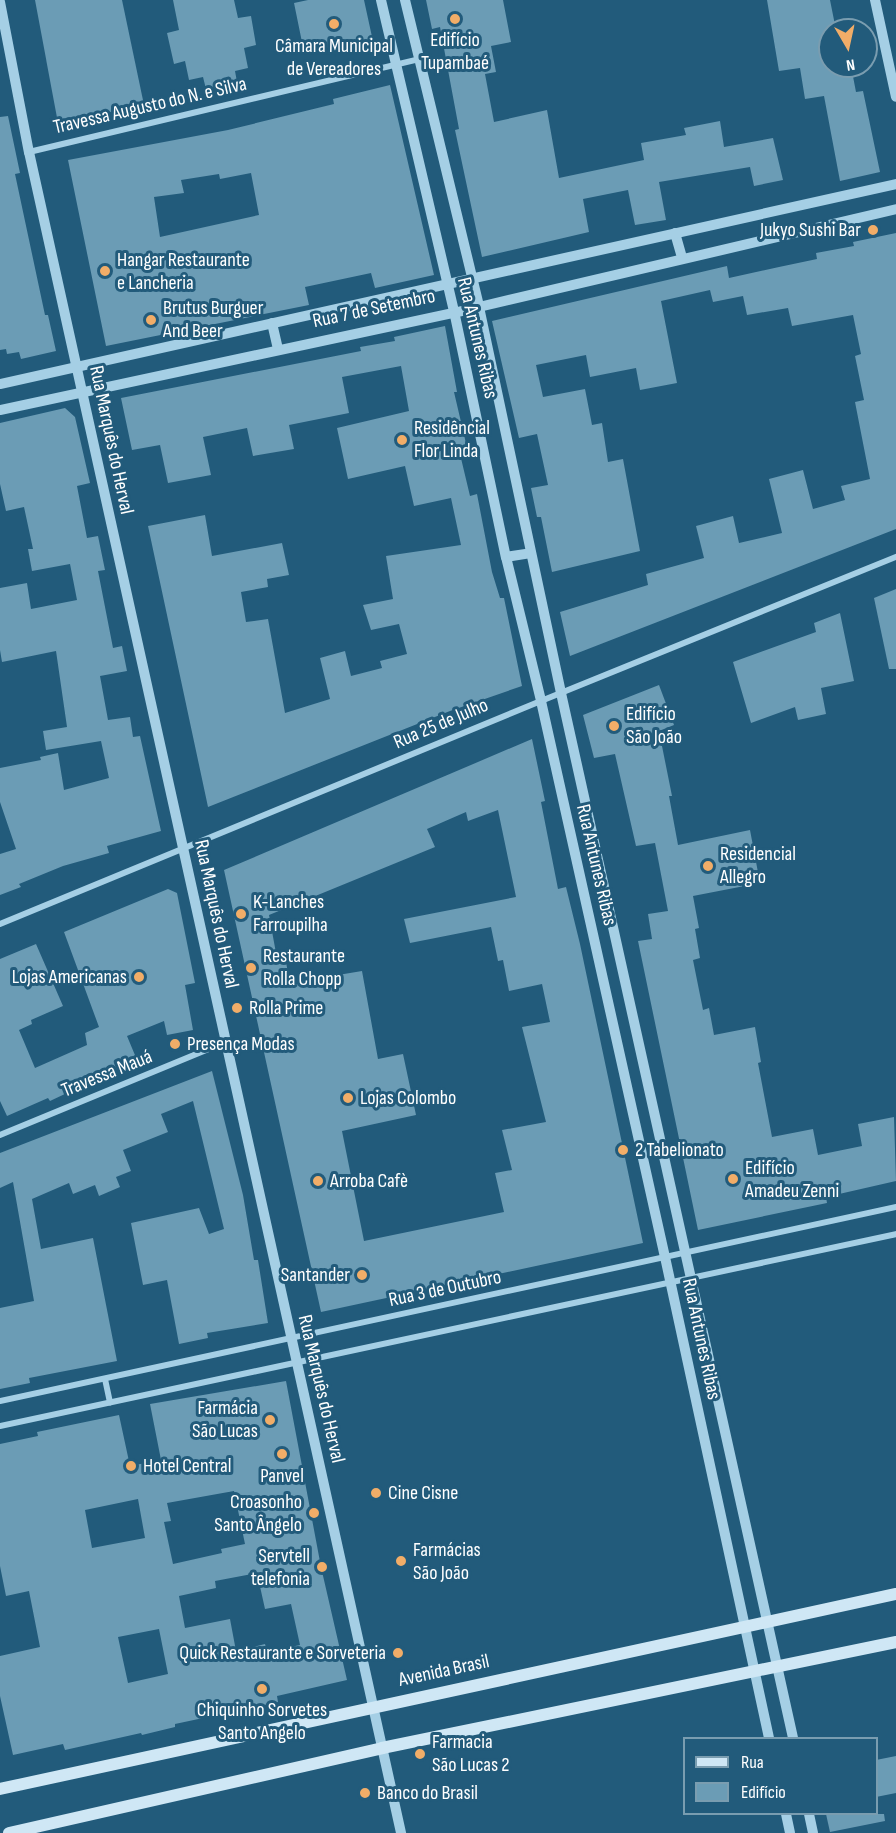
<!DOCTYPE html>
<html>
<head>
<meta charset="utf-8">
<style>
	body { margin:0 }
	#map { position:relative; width:896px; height:1833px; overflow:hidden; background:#225b7b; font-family:"Sofia Sans Condensed",sans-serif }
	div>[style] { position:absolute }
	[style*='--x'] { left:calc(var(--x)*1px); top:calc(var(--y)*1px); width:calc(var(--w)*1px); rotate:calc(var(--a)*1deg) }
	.building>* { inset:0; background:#6b9cb5 }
	.minor>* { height:6px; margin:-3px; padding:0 3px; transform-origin:3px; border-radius:3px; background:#a5cfe5 }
	.tertiary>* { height:10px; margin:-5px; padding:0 5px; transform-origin:5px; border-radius:5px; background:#a5cfe5 }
	.secondary>* { height:12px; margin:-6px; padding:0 6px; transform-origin:6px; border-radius:6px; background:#cfe7f5 }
	.dots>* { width:16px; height:16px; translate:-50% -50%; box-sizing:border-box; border:3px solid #225b7b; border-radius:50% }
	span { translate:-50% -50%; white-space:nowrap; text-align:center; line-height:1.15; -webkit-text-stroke:6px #225b7b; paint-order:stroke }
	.poi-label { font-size:20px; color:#fff }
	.right { translate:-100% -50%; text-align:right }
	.left { translate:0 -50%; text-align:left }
	.street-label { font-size:20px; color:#fff }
	.legend { position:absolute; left:683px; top:1737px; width:195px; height:78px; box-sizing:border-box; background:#225b7b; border:2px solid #7a9db0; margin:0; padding:8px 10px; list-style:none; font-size:18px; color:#fff }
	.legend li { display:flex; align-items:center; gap:12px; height:30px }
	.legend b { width:30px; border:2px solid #7a9db0 }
	.north { position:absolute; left:818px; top:18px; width:60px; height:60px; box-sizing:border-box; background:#225b7b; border:2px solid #7a9db0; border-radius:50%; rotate:171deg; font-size:16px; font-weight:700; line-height:24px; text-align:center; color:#fff }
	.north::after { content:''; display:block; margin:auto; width:21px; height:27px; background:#f1ad68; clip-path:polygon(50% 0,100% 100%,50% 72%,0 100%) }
</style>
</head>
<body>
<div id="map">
	<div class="building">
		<i style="clip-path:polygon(35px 0,122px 0,144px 105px,58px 123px)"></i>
		<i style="clip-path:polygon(173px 0,234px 0,238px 18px,251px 16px,256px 45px,244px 48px,248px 68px,235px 71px,237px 82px,206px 89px,203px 77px,189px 80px,185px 61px,174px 64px,167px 33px,179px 30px)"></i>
		<i style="clip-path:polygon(308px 0,364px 0,374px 46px,338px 54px,337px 46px,304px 52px,294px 3px)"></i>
		<i style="clip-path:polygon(426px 0,503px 0,511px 42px,491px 46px,496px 72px,485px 74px,494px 122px,547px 110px,559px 178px,644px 160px,641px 143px,686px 135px,684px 128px,720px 121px,724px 147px,773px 138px,783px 180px,754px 186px,750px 167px,659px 182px,666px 220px,635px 225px,628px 190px,583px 199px,589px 232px,482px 257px,455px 130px,459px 129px,440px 27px,432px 29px)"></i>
		<i style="clip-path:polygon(767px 0,830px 0,836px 30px,830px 30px,830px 66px,851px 66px,856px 92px,863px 91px,880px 172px,840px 181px,824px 96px,805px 99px,800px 68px,779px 71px)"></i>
		<i style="clip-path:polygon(evenodd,390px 85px,434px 275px,375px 288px,371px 273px,305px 287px,309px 305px,106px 346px,68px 160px,228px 130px,334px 104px,333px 99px,390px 85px,251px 173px,259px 215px,160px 237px,154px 197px,184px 193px,181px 180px,219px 174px,220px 179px,251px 173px)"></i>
		<i style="clip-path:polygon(8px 116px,20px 173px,15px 174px,45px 315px,48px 315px,56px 351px,21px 359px,19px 352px,7px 354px,6px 349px,0 350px,0 117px)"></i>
		<i style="clip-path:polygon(896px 233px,896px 529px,570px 656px,560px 612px,648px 585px,646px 574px,704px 558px,696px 526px,733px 516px,739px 543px,782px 533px,769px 479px,803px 470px,813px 509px,845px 500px,841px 486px,870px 479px,855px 402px,864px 400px,855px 356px,861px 354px,853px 315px,792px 326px,788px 308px,747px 315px,743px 296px,713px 302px,710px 290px,661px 301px,677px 383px,640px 390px,636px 368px,590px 377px,586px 355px,536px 365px,543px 397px,585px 389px,592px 425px,602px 423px,608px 462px,623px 459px,640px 551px,552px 572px,541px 517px,537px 517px,531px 488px,548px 485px,537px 434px,519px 438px,492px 321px,727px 266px,729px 278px,779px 267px,817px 259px,816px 253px,854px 246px,853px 242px)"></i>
		<i style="clip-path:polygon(445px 326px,457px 392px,454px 392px,468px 452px,460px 454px,470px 496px,477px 494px,492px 572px,500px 598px,504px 598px,522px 686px,450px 711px,208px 807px,148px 526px,205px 515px,212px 556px,282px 543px,289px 575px,267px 579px,268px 587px,241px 592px,246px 622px,268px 619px,285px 713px,330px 699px,320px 658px,345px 651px,351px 676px,382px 668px,380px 661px,407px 654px,399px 624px,371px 630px,363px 605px,393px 599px,386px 556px,461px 545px,451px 498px,414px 506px,405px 466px,348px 479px,337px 428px,409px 411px,401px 366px,342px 377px,349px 413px,289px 425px,294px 449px,253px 456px,247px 428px,203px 437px,211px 475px,168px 483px,160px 445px,132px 450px,121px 398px,361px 351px,360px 347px,395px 341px,394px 337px)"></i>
		<i style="clip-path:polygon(65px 408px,75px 417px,90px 483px,77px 486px,87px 538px,98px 536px,105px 570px,98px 571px,113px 648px,122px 646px,127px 671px,100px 676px,108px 720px,130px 717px,133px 737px,140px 736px,161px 831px,107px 846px,109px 853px,63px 866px,19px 884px,21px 887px,0 895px,0 854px,16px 849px,0 802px,0 768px,41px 760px,40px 757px,58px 753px,64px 790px,109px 778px,101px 741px,46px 750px,43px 731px,67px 727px,56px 651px,2px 662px,0 650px,0 588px,27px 583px,31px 609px,77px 600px,70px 564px,32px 571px,28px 549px,33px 549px,24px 507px,6px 511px,0 484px,0 423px)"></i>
		<i style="clip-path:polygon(896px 589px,896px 669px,889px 669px,874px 598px)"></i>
		<i style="clip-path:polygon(840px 613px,854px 681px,821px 688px,826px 714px,798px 720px,795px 707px,751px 723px,733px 662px,816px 632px,814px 623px)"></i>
		<i style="clip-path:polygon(659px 685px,674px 725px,659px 731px,672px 796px,669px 796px,678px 845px,750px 830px,760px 883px,693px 896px,699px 928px,695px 929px,700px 958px,693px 960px,703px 1010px,709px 1008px,714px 1035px,755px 1027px,761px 1062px,758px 1063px,772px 1137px,813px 1129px,818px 1155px,862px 1146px,858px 1124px,894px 1117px,896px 1181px,826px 1197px,827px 1203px,698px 1230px,638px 941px,652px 939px,648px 914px,668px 911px,655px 843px,636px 846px,615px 754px,594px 758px,583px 715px)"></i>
		<i style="clip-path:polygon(evenodd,532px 739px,545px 801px,541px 802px,558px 889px,566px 887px,580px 944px,643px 1243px,321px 1312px,224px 870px,532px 739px,498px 810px,516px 897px,404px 919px,410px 943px,491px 927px,498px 961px,503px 960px,509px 991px,542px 984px,550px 1022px,522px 1027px,546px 1122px,502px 1130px,512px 1170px,495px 1173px,504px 1212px,364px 1241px,342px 1131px,416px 1115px,403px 1054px,378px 1059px,362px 971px,290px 983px,284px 952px,276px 953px,269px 915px,435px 847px,427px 829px,466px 812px,468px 821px,498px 810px)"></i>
		<i style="clip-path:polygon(168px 889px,177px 893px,195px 983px,185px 985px,193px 1030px,167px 1035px,164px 1021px,127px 1036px,137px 1060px,50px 1101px,48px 1098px,7px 1116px,0 1101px,0 959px,36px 944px,63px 1006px,31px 1020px,32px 1024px,19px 1030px,35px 1068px,87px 1045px,85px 1033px,99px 1027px,64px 932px)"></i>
		<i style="clip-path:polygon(212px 1071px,243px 1195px,254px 1260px,258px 1260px,268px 1323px,207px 1333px,208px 1338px,179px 1344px,167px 1280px,143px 1285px,131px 1223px,199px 1208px,209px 1234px,224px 1229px,193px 1101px,161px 1114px,168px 1132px,123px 1150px,131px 1171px,116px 1177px,120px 1187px,99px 1196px,95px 1185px,73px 1194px,69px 1183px,32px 1199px,41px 1249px,93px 1238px,117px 1361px,29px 1378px,30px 1383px,0 1389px,0 1308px,34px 1301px,13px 1182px,0 1188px,0 1153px)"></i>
		<i style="clip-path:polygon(evenodd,286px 1381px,321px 1567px,347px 1680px,277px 1696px,278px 1702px,175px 1724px,175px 1727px,142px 1735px,141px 1733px,65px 1750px,63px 1744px,13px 1755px,0 1696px,0 1656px,40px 1647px,29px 1591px,6px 1596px,0 1566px,0 1444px,38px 1436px,37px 1432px,119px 1415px,130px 1466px,161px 1460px,150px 1404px,286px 1381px,234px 1491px,245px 1544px,221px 1549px,222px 1553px,173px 1564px,164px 1522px,171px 1521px,167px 1503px,234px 1491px,286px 1381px,138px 1499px,145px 1538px,92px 1548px,85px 1510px,138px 1499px,286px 1381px,257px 1573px,265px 1609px,291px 1604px,300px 1645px,267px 1652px,265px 1644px,236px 1651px,230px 1619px,185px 1628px,179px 1596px,216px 1588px,215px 1581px,257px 1573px,286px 1381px,159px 1629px,168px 1674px,128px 1683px,118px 1637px,159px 1629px)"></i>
		<i style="clip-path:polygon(896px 1756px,896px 1793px,876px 1797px,876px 1760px)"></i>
		<i style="clip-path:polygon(826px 1814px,884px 1814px,885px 1821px,830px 1832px)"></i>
	</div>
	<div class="minor">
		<i style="--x:29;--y:152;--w:401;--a:-13.4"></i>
		<i style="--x:0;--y:924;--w:585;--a:-22.4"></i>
		<i style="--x:541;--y:701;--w:383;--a:-22.1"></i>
		<i style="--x:0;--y:1135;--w:244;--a:-22.4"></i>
		<i style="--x:105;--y:1379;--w:24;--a:78"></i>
		<i style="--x:0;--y:1401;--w:917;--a:-12.22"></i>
		<i style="--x:0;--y:1426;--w:916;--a:-12.09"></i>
	</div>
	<div class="tertiary">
		<i style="--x:381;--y:0;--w:319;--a:76.8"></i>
		<i style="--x:454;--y:311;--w:251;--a:78.1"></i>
		<i style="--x:506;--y:557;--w:148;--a:76.3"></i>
		<i style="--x:541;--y:701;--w:570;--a:77.43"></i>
		<i style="--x:665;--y:1257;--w:492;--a:77.8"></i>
		<i style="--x:405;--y:0;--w:316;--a:76.4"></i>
		<i style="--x:479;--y:307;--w:395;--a:78"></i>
		<i style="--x:561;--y:693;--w:1070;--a:77.48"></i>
		<i style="--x:875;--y:0;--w:99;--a:77.8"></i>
		<i style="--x:0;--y:2;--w:153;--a:79.1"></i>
		<i style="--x:29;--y:152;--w:1722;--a:77.52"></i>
		<i style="--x:675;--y:233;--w:25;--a:74"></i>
		<i style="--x:272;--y:323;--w:27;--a:77"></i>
		<i style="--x:0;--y:384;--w:918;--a:-12.58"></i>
		<i style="--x:0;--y:410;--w:490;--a:-12.1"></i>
		<i style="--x:479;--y:307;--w:428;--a:-13.2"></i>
		<i style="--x:506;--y:557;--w:25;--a:-9"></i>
		<i style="--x:786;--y:1814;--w:19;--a:78"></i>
		<i style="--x:809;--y:1814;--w:19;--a:78"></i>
	</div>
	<div class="secondary">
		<i style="--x:0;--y:1789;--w:917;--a:-12.28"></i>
		<i style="--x:9;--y:1833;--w:383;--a:-12.8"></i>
		<i style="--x:382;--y:1748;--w:525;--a:-11.65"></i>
	</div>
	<div class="dots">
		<i style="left:455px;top:19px;background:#f1ad68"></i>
		<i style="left:334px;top:24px;background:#f1ad68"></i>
		<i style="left:873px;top:230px;background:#f1ad68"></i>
		<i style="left:105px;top:271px;background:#f1ad68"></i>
		<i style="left:151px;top:320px;background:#f1ad68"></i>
		<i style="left:402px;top:440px;background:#f1ad68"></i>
		<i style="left:614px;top:726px;background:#f1ad68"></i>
		<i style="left:708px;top:866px;background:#f1ad68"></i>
		<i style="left:241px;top:914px;background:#f1ad68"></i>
		<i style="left:251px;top:968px;background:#f1ad68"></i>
		<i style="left:139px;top:977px;background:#f1ad68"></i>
		<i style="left:237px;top:1008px;background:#f1ad68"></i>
		<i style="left:175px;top:1044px;background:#f1ad68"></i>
		<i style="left:348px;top:1098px;background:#f1ad68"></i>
		<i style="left:623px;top:1150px;background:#f1ad68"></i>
		<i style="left:733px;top:1179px;background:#f1ad68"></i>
		<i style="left:318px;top:1181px;background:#f1ad68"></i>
		<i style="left:362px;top:1275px;background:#f1ad68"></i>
		<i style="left:270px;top:1420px;background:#f1ad68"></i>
		<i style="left:282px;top:1454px;background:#f1ad68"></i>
		<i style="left:131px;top:1466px;background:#f1ad68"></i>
		<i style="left:376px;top:1493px;background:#f1ad68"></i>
		<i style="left:314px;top:1513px;background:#f1ad68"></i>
		<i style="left:401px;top:1561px;background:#f1ad68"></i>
		<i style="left:322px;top:1567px;background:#f1ad68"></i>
		<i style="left:398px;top:1653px;background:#f1ad68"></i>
		<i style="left:262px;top:1689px;background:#f1ad68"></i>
		<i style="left:420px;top:1754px;background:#f1ad68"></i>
		<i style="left:365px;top:1793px;background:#f1ad68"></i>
	</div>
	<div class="poi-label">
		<span style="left:455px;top:52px">Edifício<br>Tupambaé</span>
		<span style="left:334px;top:58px">Câmara Municipal<br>de Vereadores</span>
		<span class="right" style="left:861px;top:230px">Jukyo Sushi Bar</span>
		<span class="left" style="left:117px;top:272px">Hangar Restaurante<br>e Lancheria</span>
		<span class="left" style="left:163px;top:320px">Brutus Burguer<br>And Beer</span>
		<span class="left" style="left:414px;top:440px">Residêncial<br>Flor Linda</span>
		<span class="left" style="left:626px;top:726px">Edifício<br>São João</span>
		<span class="left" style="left:720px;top:866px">Residencial<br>Allegro</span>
		<span class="left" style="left:253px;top:914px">K-Lanches<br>Farroupilha</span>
		<span class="left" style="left:263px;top:968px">Restaurante<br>Rolla Chopp</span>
		<span class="right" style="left:127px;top:977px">Lojas Americanas</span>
		<span class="left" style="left:249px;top:1008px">Rolla Prime</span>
		<span class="left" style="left:187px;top:1044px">Presença Modas</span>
		<span class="left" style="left:360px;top:1098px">Lojas Colombo</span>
		<span class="left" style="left:635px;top:1150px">2 Tabelionato</span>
		<span class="left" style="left:745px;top:1180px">Edifício<br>Amadeu Zenni</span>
		<span class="left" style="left:330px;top:1181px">Arroba Cafè</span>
		<span class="right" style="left:350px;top:1275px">Santander</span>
		<span class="right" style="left:258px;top:1420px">Farmácia<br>São Lucas</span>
		<span class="left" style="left:143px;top:1466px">Hotel Central</span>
		<span style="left:282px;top:1476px">Panvel</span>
		<span class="left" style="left:388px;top:1493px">Cine Cisne</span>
		<span class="right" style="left:302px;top:1514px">Croasonho<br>Santo Ângelo</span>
		<span class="left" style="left:413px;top:1562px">Farmácias<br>São João</span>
		<span class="right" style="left:310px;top:1568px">Servtell<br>telefonia</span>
		<span class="right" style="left:386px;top:1653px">Quick Restaurante e Sorveteria</span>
		<span style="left:262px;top:1722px">Chiquinho Sorvetes<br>Santo Angelo</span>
		<span class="left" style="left:432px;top:1754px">Farmacia<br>São Lucas 2</span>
		<span class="left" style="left:377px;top:1793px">Banco do Brasil</span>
	</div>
	<div class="street-label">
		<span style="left:150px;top:106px;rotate:-13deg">Travessa Augusto do N. e Silva</span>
		<span style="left:374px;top:309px;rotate:-12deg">Rua 7 de Setembro</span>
		<span style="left:477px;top:338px;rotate:77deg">Rua Antunes Ribas</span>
		<span style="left:111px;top:440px;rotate:78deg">Rua Marquês do Herval</span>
		<span style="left:441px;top:724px;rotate:-23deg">Rua 25 de Julho</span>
		<span style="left:596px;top:865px;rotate:77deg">Rua Antunes Ribas</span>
		<span style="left:216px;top:914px;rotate:78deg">Rua Marquês do Herval</span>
		<span style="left:107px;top:1074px;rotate:-22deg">Travessa Mauá</span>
		<span style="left:445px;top:1289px;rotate:-12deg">Rua 3 de Outubro</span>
		<span style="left:701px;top:1339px;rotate:78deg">Rua Antunes Ribas</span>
		<span style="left:321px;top:1389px;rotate:77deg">Rua Marquês do Herval</span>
		<span style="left:444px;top:1671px;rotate:-12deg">Avenida Brasil</span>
	</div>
	<ul class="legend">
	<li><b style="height:8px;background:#cfe7f5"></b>Rua</li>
	<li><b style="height:16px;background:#6b9cb5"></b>Edifício</li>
	</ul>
	<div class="north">N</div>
</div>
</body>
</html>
